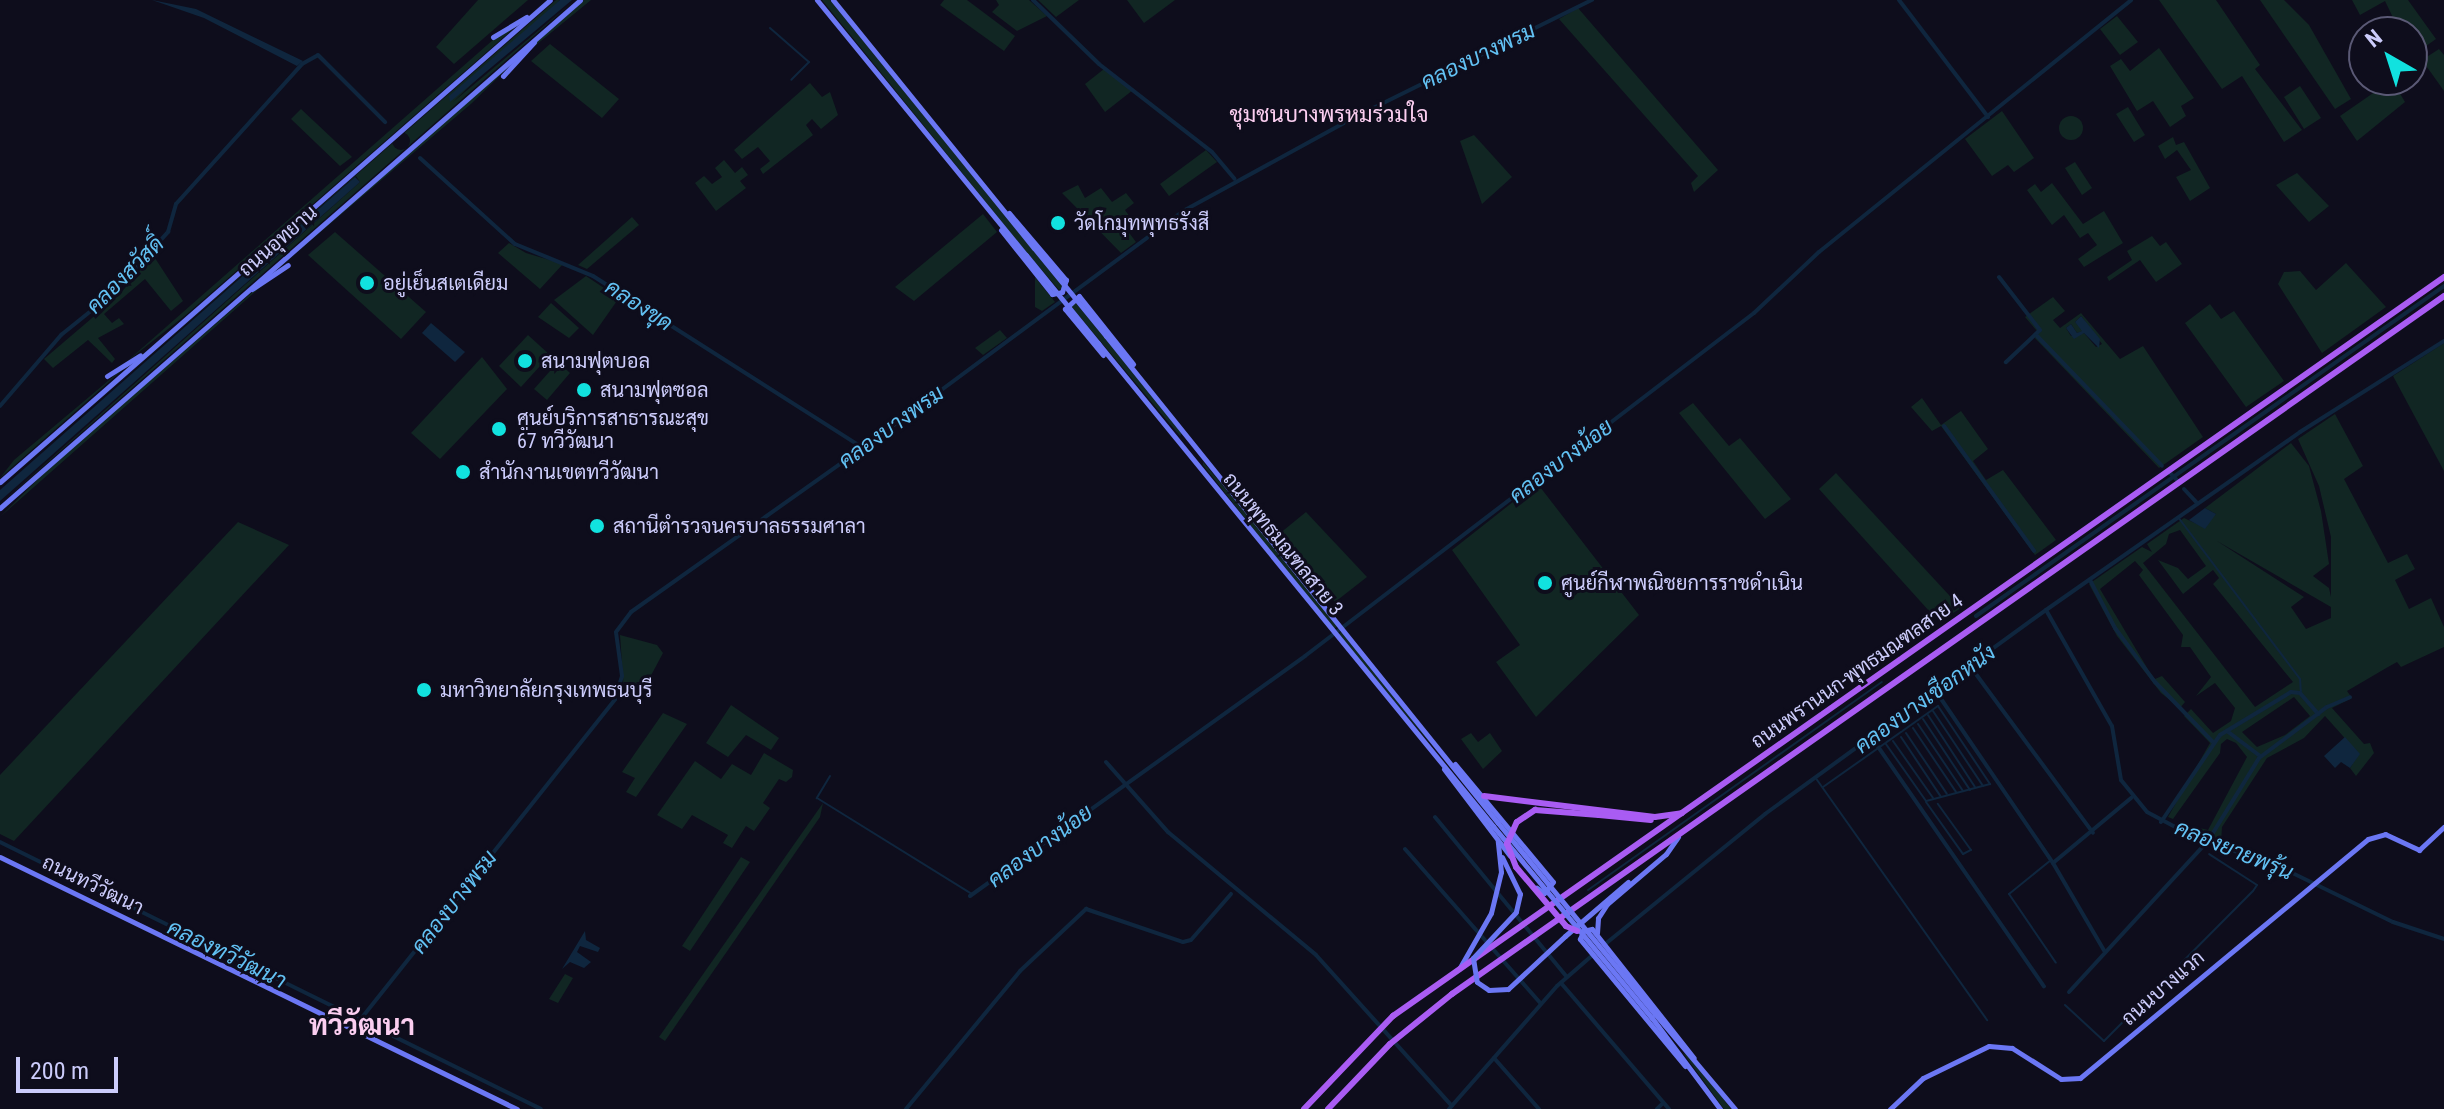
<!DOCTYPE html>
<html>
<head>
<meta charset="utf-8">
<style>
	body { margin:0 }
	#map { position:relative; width:2444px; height:1109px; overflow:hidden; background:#0e0d1c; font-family:"Roboto Condensed",Sarabun,sans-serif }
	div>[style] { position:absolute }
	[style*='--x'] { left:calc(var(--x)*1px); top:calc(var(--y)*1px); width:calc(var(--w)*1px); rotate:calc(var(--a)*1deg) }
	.green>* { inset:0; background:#112623 }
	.round { border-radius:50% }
	.water>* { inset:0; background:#0f263e }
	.pier>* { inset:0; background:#0e0d1c }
	.stream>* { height:2px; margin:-1px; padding:0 1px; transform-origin:1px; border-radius:1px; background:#0f263e }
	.canal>* { height:4px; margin:-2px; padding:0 2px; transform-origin:2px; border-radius:2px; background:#0f263e }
	.secondary>* { height:5px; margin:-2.5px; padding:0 2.5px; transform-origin:2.5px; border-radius:2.5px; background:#6b77f4 }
	.primary>* { height:6px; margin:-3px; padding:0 3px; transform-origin:3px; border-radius:3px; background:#a95cf3 }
	.secondary-bridge>* { height:5px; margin:-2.5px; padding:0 2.5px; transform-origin:2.5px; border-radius:2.5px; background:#6b77f4 }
	.primary-bridge>* { height:6px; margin:-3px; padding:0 3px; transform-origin:3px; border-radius:3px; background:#a95cf3 }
	.dots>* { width:22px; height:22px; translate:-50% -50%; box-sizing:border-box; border:4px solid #0e0d1c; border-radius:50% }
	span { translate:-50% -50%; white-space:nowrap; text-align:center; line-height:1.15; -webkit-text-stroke:6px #0e0d1c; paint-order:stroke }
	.poi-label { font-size:20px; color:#ccccfb }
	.left { translate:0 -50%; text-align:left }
	.street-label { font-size:20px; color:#ccccfb }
	.water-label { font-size:22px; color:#62c1f3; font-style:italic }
	.neighbourhood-label { font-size:22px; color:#fbcef0 }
	.district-label { font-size:28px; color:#fbcef0; font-weight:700 }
	.north { position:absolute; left:2348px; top:16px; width:80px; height:80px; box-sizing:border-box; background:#0e0d1c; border:2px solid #5a5975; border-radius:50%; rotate:321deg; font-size:22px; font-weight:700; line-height:32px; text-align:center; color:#ccccfb }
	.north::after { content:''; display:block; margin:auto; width:28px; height:36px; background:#11e2df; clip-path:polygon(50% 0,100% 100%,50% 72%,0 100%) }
	.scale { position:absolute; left:16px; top:1057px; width:102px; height:36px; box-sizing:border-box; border:4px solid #ccccfb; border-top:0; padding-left:10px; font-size:24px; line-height:28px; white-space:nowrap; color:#ccccfb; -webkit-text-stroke:6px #0e0d1c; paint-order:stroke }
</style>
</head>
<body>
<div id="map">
	<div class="green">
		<i style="clip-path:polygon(478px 0,528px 0,454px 64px,436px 47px)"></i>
		<i style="clip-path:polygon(556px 0,560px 0,453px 102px,575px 0,0 504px,360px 182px,356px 176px,0 487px)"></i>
		<i style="clip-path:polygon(584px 0,591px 0,525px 54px,536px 42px)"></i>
		<i style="clip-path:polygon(822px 0,830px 0,1063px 287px,1059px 290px,1023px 248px)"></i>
		<i style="clip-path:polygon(944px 0,967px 0,1015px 36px,1004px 51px,940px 5px)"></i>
		<i style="clip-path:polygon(996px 0,1029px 0,1047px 16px,1017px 31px,992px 12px,999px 5px)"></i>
		<i style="clip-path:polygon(1038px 0,1079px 0,1056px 17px)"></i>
		<i style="clip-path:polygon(1127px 0,1175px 0,1144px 23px)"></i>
		<i style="clip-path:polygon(2159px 0,2216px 0,2260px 65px,2255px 69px,2302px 130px,2284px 142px,2242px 76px,2222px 89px)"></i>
		<i style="clip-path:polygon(2260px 0,2284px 0,2309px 25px,2351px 99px,2335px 109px)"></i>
		<i style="clip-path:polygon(2352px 0,2408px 0,2436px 39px,2412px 56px,2412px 32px,2400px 32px,2385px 1px,2360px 15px)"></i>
		<i style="clip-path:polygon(1578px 8px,1718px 170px,1694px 192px,1691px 183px,1698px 176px,1559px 19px)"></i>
		<i style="clip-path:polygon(2117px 16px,2138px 42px,2120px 55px,2100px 29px)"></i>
		<i style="clip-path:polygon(520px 23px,187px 314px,125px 363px,494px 39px)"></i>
		<i style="clip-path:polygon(550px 44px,619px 99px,602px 118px,531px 61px)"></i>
		<i style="clip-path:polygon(2159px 48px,2194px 98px,2181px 106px,2186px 116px,2170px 127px,2153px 101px,2137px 111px,2110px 66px,2121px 59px,2130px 71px)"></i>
		<i style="clip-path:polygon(2439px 49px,2444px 55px,2444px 91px,2422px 60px)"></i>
		<i style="clip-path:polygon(523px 53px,472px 103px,264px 280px)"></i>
		<i style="clip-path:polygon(1104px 69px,1133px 90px,1105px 112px,1085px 84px)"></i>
		<i style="clip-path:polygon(2392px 80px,2405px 102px,2357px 141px,2340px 116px)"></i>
		<i style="clip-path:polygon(810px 83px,822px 97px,830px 92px,838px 115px,821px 129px,812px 119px,806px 125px,813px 135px,763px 174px,760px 169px,770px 161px,758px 147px,742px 159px,734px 150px)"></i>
		<i style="clip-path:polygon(2300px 86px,2321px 118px,2304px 129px,2284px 97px)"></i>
		<i style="clip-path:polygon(2128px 107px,2145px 135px,2134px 142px,2116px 114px)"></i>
		<i style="clip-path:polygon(301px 109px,350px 155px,352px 157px,340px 166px,291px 119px)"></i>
		<i style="clip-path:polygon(2002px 111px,2034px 158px,2014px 172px,2008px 165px,1992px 176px,1965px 139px)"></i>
		<i class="round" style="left:2059px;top:116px;width:24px;height:24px"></i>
		<i style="clip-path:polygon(1474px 135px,1512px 177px,1482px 204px,1460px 141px)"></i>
		<i style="clip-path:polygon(2173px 137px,2176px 145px,2184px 142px,2210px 188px,2190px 201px,2176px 177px,2191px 170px,2177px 150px,2165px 159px,2158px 146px)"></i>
		<i style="clip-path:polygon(1206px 150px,1217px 162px,1169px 196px,1160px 184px)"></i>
		<i style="clip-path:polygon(724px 160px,735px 173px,742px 167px,748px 175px,740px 181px,746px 188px,716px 211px,695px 183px,704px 176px,712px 184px,722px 177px,715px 168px)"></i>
		<i style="clip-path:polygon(2075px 162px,2092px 188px,2082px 195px,2065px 168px)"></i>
		<i style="clip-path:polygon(2297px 173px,2329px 206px,2309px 222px,2276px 185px)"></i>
		<i style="clip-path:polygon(2052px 183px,2083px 224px,2104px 211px,2123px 243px,2084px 267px,2078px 259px,2097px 245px,2088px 233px,2080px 238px,2064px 215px,2052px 225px,2027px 190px,2035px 184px,2041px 192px)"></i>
		<i style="clip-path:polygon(1078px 185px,1085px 198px,1101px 188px,1112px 202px,1126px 193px,1134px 203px,1125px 210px,1132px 220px,1124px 226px,1136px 242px,1121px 253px,1062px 193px)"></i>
		<i style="clip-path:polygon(983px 214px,997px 232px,914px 301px,895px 287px)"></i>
		<i style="clip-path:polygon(632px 217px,639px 225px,587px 269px,578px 265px)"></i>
		<i style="clip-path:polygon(335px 232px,426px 312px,401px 339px,308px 255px)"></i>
		<i style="clip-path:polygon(2152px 236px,2160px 246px,2166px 242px,2182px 264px,2156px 282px,2140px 260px,2109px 281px,2107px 277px,2132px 260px,2127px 251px)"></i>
		<i style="clip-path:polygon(509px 243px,526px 253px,563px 264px,540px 289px,498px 253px)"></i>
		<i style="clip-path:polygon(153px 255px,183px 301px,171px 311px,145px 279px,104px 314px,112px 323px,119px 318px,124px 324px,98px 338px,115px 359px,112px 363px,88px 340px,53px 368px,44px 359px,119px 295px)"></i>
		<i style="clip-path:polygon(2346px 263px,2386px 307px,2322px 353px,2278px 284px,2284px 272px,2300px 271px,2316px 290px)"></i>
		<i style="clip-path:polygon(586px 276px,619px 298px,593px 335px,554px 300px)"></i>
		<i style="clip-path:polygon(1035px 277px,1055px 302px,1042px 311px,1035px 307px)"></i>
		<i style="clip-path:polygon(264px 282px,265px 283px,0 517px,53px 464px)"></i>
		<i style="clip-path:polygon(evenodd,2053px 297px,2065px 311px,2053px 320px,2060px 328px,2081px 313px,2120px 359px,2143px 346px,2203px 437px,2159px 468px,2033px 336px,2037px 331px,2025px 317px,2053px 297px,2081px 316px,2102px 344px,2096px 347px,2084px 333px,2071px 336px,2066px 328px,2071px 324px,2077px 333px,2083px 331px,2075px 322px,2081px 316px)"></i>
		<i style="clip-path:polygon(1075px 302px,1183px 432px,1180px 436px,1070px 305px)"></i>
		<i style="clip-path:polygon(551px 303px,579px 328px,569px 338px,538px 317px)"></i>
		<i style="clip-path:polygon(2210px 304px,2221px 319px,2234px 311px,2284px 381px,2246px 407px,2185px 323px)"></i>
		<i style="clip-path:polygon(1000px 330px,1007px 338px,983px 355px,975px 348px)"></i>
		<i style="clip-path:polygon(528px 335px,550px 355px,521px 387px,499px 366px)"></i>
		<i style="clip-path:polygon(2444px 343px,2444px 471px,2393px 376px)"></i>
		<i style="clip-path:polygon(482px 357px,507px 389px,440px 459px,411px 433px)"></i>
		<i style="clip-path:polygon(558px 362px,570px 373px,547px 400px,534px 389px)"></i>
		<i style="clip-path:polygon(127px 365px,127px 366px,0 478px,14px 460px)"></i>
		<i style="clip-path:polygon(1922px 398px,1941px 425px,1961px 411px,1988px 449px,1973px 461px,1986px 480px,2003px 470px,2056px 540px,2035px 555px,1941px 426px,1932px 431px,1911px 407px)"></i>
		<i style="clip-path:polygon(1693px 403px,1729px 446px,1740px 438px,1791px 499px,1765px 519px,1679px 413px)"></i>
		<i style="clip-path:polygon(evenodd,2335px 414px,2363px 466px,2344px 479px,2388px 563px,2407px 554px,2415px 569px,2395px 580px,2409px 609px,2431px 598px,2444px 627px,2444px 647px,2401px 667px,2397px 662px,2388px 667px,2347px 691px,2352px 698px,2332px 708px,2364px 744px,2370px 743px,2374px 753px,2356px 776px,2350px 768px,2359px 754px,2325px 716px,2304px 738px,2267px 758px,2222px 827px,2221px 842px,2201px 837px,2188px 832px,2191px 826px,2208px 830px,2247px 757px,2236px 743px,2227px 739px,2221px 744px,2220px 753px,2173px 819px,2168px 817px,2210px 743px,2184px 716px,2191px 709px,2213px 733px,2231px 721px,2235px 708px,2215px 683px,2196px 696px,2211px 677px,2190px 647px,2181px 647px,2183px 635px,2139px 575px,2143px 570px,2135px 561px,2100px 589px,2149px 671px,2155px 679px,2162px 676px,2185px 702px,2180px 708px,2161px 693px,2117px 636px,2089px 584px,2142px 547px,2152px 552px,2147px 544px,2184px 518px,2199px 525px,2216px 514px,2205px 508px,2291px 443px,2309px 466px,2321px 511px,2329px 564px,2313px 576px,2329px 588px,2331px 597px,2331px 537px,2319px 486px,2298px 439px,2335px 414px,2180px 530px,2206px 566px,2188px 579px,2178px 568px,2158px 560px,2183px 594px,2213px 570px,2219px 578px,2213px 584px,2293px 682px,2255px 707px,2143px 563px,2166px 544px,2169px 534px,2180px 530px,2335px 414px,2217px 541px,2331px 607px,2331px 618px,2306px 629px,2291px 607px,2304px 597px,2217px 541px,2335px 414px,2294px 697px,2310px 716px,2285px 735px,2257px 747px,2242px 732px,2294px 697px)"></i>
		<i style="clip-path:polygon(1203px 462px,1340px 624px,1333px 630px,1203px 465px)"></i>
		<i style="clip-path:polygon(1836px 473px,1961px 608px,1939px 622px,1819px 489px)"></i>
		<i style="clip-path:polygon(1537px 483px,1639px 615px,1536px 717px,1496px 662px,1520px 645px,1452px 550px)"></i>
		<i style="clip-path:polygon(1306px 512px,1367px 577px,1335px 602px,1279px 534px)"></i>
		<i style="clip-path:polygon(238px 522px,289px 545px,14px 841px,0 834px,0 775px)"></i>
		<i style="clip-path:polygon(1344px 629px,1430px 739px,1429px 742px,1338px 635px)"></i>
		<i style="clip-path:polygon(620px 635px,657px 645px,663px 653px,639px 698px,624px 693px)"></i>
		<i style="clip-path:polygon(731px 705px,779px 738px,771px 750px,746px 735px,728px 757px,706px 743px)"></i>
		<i style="clip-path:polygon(663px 713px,687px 724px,636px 797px,626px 792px,635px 778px,622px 772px)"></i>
		<i style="clip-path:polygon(1471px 733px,1478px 742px,1490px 733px,1502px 751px,1483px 769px,1461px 739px)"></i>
		<i style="clip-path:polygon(764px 753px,793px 770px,792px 777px,786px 782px,779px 779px,763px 803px,770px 808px,754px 831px,746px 826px,732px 848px,723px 843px,728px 835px,692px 815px,682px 829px,657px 815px,695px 761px,721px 779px,732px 764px,751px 775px)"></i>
		<i style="clip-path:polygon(823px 803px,820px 817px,665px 1041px,659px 1037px)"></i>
		<i style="clip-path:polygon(741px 857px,750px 862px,690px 951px,682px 946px)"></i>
		<i style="clip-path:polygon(565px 974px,573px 978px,558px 1003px,549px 999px)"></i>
		<i style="clip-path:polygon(1683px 1053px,1691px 1057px,1731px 1109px,1724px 1109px)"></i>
	</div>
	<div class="water">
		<i style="clip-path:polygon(152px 0,196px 9px,303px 61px,297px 66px,204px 18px)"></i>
		<i style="clip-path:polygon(560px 0,572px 0,450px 102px,449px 96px)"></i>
		<i style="clip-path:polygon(355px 177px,360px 182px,0 501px,0 490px)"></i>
		<i style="clip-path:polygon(2081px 316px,2100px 339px,2099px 348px,2084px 333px,2074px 339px,2066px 328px,2071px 324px,2077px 333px,2082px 331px,2075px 322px)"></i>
		<i style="clip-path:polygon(431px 323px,465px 352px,455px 362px,422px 333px)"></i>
		<i style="clip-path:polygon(2205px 508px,2216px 514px,2205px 529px,2189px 520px)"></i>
		<i style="clip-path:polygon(2345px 737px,2360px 754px,2350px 768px,2341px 762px,2335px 768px,2324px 756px)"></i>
		<i style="clip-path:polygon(585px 931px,586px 940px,600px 948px,598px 952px,580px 946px,577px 952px,591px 962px,584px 968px,570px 962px,562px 969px)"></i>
	</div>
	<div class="pier">
		<i class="round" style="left:392px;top:132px;width:18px;height:18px"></i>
	</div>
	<div class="stream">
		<i style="--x:770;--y:28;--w:52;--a:41.1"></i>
		<i style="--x:809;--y:62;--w:25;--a:135"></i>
		<i style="--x:2178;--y:517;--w:203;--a:53"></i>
		<i style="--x:2300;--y:679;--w:14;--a:86"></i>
		<i style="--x:1933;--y:711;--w:90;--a:56.3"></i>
		<i style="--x:1928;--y:715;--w:86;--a:56.9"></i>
		<i style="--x:1923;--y:719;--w:85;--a:56.5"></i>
		<i style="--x:1918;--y:724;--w:81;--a:56.1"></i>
		<i style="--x:1913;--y:728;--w:77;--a:56.1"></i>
		<i style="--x:1906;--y:733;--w:73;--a:56.1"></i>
		<i style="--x:1901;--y:737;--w:72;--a:56.3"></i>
		<i style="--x:1893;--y:741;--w:70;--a:54.9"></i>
		<i style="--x:830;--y:776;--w:26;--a:121"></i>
		<i style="--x:817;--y:798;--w:182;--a:31.8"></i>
		<i style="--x:1815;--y:777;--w:298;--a:54.7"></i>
		<i style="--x:1823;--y:787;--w:141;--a:-35.2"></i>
		<i style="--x:1938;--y:706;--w:94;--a:56.3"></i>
		<i style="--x:1990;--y:784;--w:66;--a:165.1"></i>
		<i style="--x:1926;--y:801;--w:70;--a:-125.1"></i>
		<i style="--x:1926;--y:802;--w:64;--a:54.6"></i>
		<i style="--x:1963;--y:854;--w:9;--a:-27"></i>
		<i style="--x:1971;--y:850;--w:57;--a:-125.7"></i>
		<i style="--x:2051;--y:860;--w:54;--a:141"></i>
		<i style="--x:2009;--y:894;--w:83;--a:55.7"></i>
		<i style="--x:1588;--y:890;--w:360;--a:-35.3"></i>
		<i style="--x:2065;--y:1005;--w:53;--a:42.7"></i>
		<i style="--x:2104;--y:1041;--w:211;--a:-45.2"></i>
		<i style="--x:2253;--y:891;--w:7;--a:-56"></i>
		<i style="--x:2257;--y:885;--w:57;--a:-147.1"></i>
	</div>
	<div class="canal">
		<i style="--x:1033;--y:0;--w:92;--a:44.1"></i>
		<i style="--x:1099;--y:64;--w:143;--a:37.9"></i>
		<i style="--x:1212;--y:152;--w:35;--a:50"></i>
		<i style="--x:1899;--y:0;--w:147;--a:52.7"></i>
		<i style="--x:420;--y:158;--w:128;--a:42.2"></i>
		<i style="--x:515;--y:244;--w:84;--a:22.3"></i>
		<i style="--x:593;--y:276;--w:320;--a:32.5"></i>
		<i style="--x:1999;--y:277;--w:67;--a:52.3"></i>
		<i style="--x:2040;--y:330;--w:47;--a:136.7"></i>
		<i style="--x:2037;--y:336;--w:180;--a:46.1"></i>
		<i style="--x:0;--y:406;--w:94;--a:-49.3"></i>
		<i style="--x:61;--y:335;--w:65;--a:-38.8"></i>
		<i style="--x:112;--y:294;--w:84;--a:-47.9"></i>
		<i style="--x:168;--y:232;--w:29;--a:-74"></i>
		<i style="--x:176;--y:204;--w:188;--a:-48"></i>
		<i style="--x:302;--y:64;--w:18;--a:-29"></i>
		<i style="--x:318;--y:55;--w:95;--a:45"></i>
		<i style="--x:1944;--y:426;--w:154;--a:54.2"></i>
		<i style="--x:2170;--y:473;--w:10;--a:45"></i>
		<i style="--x:2184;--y:489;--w:19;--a:47"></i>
		<i style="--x:2090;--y:580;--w:54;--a:62.5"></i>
		<i style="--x:2115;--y:628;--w:67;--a:53.5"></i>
		<i style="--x:2155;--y:682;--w:85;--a:46"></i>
		<i style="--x:2046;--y:610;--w:133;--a:60.4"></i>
		<i style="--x:2112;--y:726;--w:55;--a:80.5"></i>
		<i style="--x:2121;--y:780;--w:41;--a:50.9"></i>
		<i style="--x:2147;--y:812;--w:55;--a:28"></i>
		<i style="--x:2196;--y:838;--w:84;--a:18.6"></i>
		<i style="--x:2276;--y:865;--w:130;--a:26"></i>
		<i style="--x:2393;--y:922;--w:54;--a:18.4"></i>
		<i style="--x:1976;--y:616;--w:573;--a:-35.19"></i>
		<i style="--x:1970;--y:666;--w:207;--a:53.6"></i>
		<i style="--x:1937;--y:693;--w:206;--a:55.7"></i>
		<i style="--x:2053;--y:863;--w:103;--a:59.7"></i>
		<i style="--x:2227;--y:731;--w:41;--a:37.1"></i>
		<i style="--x:1872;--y:738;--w:302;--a:55.3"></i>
		<i style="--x:1106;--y:762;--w:94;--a:48.5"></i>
		<i style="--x:1168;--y:832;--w:192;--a:39.7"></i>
		<i style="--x:1316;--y:955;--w:203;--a:48"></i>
		<i style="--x:1435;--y:817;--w:207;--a:50.5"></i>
		<i style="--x:2161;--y:822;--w:105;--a:-55.9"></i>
		<i style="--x:2220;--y:735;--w:83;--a:-31.2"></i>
		<i style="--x:2291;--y:692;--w:9;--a:6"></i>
		<i style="--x:2300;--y:693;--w:28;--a:49"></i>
		<i style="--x:0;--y:842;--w:603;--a:26.27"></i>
		<i style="--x:1405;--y:849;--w:206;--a:48.7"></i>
		<i style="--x:2053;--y:863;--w:102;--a:-39.8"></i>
		<i style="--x:970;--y:896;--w:412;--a:-35.6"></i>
		<i style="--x:1305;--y:656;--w:565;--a:-37.38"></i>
		<i style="--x:1754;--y:313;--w:89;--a:-43.2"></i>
		<i style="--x:1819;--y:252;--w:401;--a:-38.9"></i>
		<i style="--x:1604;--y:945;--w:208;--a:-39.1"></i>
		<i style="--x:1765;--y:814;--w:347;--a:-36"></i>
		<i style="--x:2046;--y:610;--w:310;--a:-35"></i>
		<i style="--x:2300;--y:432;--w:170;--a:-32.3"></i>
		<i style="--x:1561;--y:983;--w:166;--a:49.4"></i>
		<i style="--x:2069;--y:992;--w:205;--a:-47.4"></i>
		<i style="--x:2208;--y:841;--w:97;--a:-58.4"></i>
		<i style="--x:2259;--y:758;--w:85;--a:-36.9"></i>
		<i style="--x:2327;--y:707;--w:25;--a:-23"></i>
		<i style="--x:360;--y:1020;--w:410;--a:-51.5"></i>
		<i style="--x:615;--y:699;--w:24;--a:-73"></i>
		<i style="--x:622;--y:676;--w:44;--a:-97.8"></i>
		<i style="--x:616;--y:632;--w:25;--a:-53"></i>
		<i style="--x:631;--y:612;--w:284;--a:-35.3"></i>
		<i style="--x:863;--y:448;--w:400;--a:-36.5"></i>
		<i style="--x:1185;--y:210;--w:189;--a:-28.7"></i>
		<i style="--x:1351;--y:119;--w:269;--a:-26.3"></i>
		<i style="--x:1494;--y:1058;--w:68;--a:48.6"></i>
		<i style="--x:906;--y:1109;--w:179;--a:-50.4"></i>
		<i style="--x:1020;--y:971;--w:91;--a:-43.2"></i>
		<i style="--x:1086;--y:909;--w:102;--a:18.8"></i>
		<i style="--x:1183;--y:942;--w:8;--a:-14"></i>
		<i style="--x:1191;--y:940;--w:61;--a:-49"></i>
		<i style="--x:1449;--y:1109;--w:164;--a:-48.7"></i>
		<i style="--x:1557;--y:986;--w:50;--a:-41"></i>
		<i style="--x:1657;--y:1109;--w:8;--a:-45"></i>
	</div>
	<div class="secondary">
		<i style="--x:817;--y:0;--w:330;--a:50.7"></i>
		<i style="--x:833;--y:0;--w:319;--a:51"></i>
		<i style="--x:493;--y:37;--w:39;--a:-31"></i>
		<i style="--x:503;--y:76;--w:46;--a:-47.6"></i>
		<i style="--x:1001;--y:230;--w:82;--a:51.4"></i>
		<i style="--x:1052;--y:294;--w:10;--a:-11"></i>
		<i style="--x:1062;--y:292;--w:13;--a:-72"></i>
		<i style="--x:1066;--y:280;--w:88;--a:-130.4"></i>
		<i style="--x:252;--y:289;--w:43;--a:-33.7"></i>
		<i style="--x:1106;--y:336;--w:625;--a:51.17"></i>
		<i style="--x:1098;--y:343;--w:624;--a:50.72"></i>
		<i style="--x:1103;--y:355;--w:60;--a:-129.6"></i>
		<i style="--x:1065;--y:309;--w:19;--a:-43"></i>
		<i style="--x:1079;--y:296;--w:87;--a:51.5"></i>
		<i style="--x:107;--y:376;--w:39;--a:-32"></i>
		<i style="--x:0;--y:482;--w:731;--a:-41.23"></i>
		<i style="--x:0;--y:508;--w:771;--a:-41.21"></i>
		<i style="--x:1455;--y:764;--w:153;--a:50.3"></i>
		<i style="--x:1553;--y:882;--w:14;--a:129"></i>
		<i style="--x:1544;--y:893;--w:9;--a:-144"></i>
		<i style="--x:1444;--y:769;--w:109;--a:52.8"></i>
		<i style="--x:0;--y:857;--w:575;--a:25.99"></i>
		<i style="--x:1502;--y:857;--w:41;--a:64.1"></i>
		<i style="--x:1597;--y:933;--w:15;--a:-86"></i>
		<i style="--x:1598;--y:918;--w:17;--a:-57"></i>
		<i style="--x:1607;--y:904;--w:77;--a:-40.3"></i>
		<i style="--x:1666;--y:854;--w:21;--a:-55"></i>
		<i style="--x:1565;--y:936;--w:83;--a:-40.6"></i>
		<i style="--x:1459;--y:969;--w:64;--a:-60.3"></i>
		<i style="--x:1491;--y:913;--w:42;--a:-76.3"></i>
		<i style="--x:1501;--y:872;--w:31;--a:-96"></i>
		<i style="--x:1655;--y:1014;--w:124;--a:49.9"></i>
		<i style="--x:1652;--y:1018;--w:114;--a:53.2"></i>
		<i style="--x:1685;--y:1066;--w:165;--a:-129.6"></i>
		<i style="--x:1580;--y:939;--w:9;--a:-69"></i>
		<i style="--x:1583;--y:931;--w:9;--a:-13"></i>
		<i style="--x:1592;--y:929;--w:164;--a:51.7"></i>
		<i style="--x:1890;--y:1109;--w:45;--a:-43.2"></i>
		<i style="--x:1923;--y:1078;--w:73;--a:-25.9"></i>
		<i style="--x:1989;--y:1046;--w:23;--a:5"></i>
		<i style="--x:2012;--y:1048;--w:58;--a:32.3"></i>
		<i style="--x:2061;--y:1079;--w:19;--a:-3"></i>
		<i style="--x:2080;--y:1078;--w:374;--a:-39.7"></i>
		<i style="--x:2368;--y:839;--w:18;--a:-16"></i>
		<i style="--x:2385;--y:834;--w:38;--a:25"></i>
		<i style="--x:2419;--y:850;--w:34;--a:-43"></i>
	</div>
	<div class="primary">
		<i style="--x:1484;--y:796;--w:172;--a:7"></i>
		<i style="--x:1655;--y:817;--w:27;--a:-8"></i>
		<i style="--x:1599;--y:815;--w:52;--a:5.5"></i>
		<i style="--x:1304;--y:1109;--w:129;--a:-46.3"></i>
		<i style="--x:1393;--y:1016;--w:1285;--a:-35.11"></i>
		<i style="--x:1328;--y:1109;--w:90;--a:-46.4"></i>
		<i style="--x:1390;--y:1044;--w:80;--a:-38.9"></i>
		<i style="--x:1452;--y:994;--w:1213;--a:-35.13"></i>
	</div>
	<div class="secondary-bridge">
		<i style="--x:1034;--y:248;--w:114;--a:50.7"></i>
		<i style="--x:1026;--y:255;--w:114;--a:50.7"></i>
		<i style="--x:1498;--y:823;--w:247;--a:50.6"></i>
		<i style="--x:1493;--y:826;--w:249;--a:50.4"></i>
		<i style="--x:1520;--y:894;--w:18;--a:103"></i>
		<i style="--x:1516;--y:912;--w:63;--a:133.1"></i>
		<i style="--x:1473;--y:958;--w:24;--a:81"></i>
		<i style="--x:1477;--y:982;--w:14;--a:34"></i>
		<i style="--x:1489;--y:990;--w:19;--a:-3"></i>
		<i style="--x:1508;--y:989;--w:78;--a:-42.9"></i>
	</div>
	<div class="primary-bridge">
		<i style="--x:1577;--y:931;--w:12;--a:-156"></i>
		<i style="--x:1566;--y:926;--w:77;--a:-130.3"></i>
		<i style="--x:1516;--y:867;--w:25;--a:-111"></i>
		<i style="--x:1507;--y:844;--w:24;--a:-66"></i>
		<i style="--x:1517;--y:822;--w:22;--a:-34"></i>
		<i style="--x:1535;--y:810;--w:64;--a:4.5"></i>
	</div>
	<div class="dots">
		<i style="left:1058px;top:223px;background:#11e2df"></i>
		<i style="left:367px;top:283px;background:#11e2df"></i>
		<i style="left:525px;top:361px;background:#11e2df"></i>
		<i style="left:584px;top:390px;background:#11e2df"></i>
		<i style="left:499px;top:429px;background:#11e2df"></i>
		<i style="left:463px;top:472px;background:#11e2df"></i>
		<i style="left:597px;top:526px;background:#11e2df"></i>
		<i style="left:1545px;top:583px;background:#11e2df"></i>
		<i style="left:424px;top:690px;background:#11e2df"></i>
	</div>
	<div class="poi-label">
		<span class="left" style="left:1074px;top:223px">วัดโกมุทพุทธรังสี</span>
		<span class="left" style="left:383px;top:283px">อยู่เย็นสเตเดียม</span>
		<span class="left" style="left:541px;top:361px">สนามฟุตบอล</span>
		<span class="left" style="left:600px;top:390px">สนามฟุตซอล</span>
		<span class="left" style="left:517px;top:430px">ศูนย์บริการสาธารณะสุข<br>67 ทวีวัฒนา</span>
		<span class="left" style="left:479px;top:472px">สำนักงานเขตทวีวัฒนา</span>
		<span class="left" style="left:613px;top:526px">สถานีตำรวจนครบาลธรรมศาลา</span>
		<span class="left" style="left:1561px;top:583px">ศูนย์กีฬาพณิชยการราชดำเนิน</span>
		<span class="left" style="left:440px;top:690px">มหาวิทยาลัยกรุงเทพธนบุรี</span>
	</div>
	<div class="street-label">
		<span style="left:278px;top:241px;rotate:-41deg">ถนนอุทยาน</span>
		<span style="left:1283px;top:544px;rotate:51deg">ถนนพุทธมณฑลสาย 3</span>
		<span style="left:1857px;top:671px;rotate:-35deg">ถนนพรานนก-พุทธมณฑลสาย 4</span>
		<span style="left:93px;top:885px;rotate:26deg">ถนนทวีวัฒนา</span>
		<span style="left:2163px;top:988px;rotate:-41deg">ถนนบางแวก</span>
	</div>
	<div class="water-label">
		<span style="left:1478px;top:56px;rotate:-26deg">คลองบางพรม</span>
		<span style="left:125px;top:275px;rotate:-45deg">คลองสวัสดิ์</span>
		<span style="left:639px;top:305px;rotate:33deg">คลองขุด</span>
		<span style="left:891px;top:427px;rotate:-36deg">คลองบางพรม</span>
		<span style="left:1561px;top:461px;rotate:-37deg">คลองบางน้อย</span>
		<span style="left:1925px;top:699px;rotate:-36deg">คลองบางเชือกหนัง</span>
		<span style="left:1040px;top:846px;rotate:-36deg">คลองบางน้อย</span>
		<span style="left:2234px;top:850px;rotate:22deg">คลองยายพรุ้น</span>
		<span style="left:454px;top:902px;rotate:-52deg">คลองบางพรม</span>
		<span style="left:227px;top:954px;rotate:26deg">คลองทวีวัฒนา</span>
	</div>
	<div class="neighbourhood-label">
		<span style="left:1329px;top:115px">ชุมชนบางพรหมร่วมใจ</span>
	</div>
	<div class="district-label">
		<span style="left:362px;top:1026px">ทวีวัฒนา</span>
	</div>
	<div class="north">N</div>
	<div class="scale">200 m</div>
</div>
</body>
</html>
